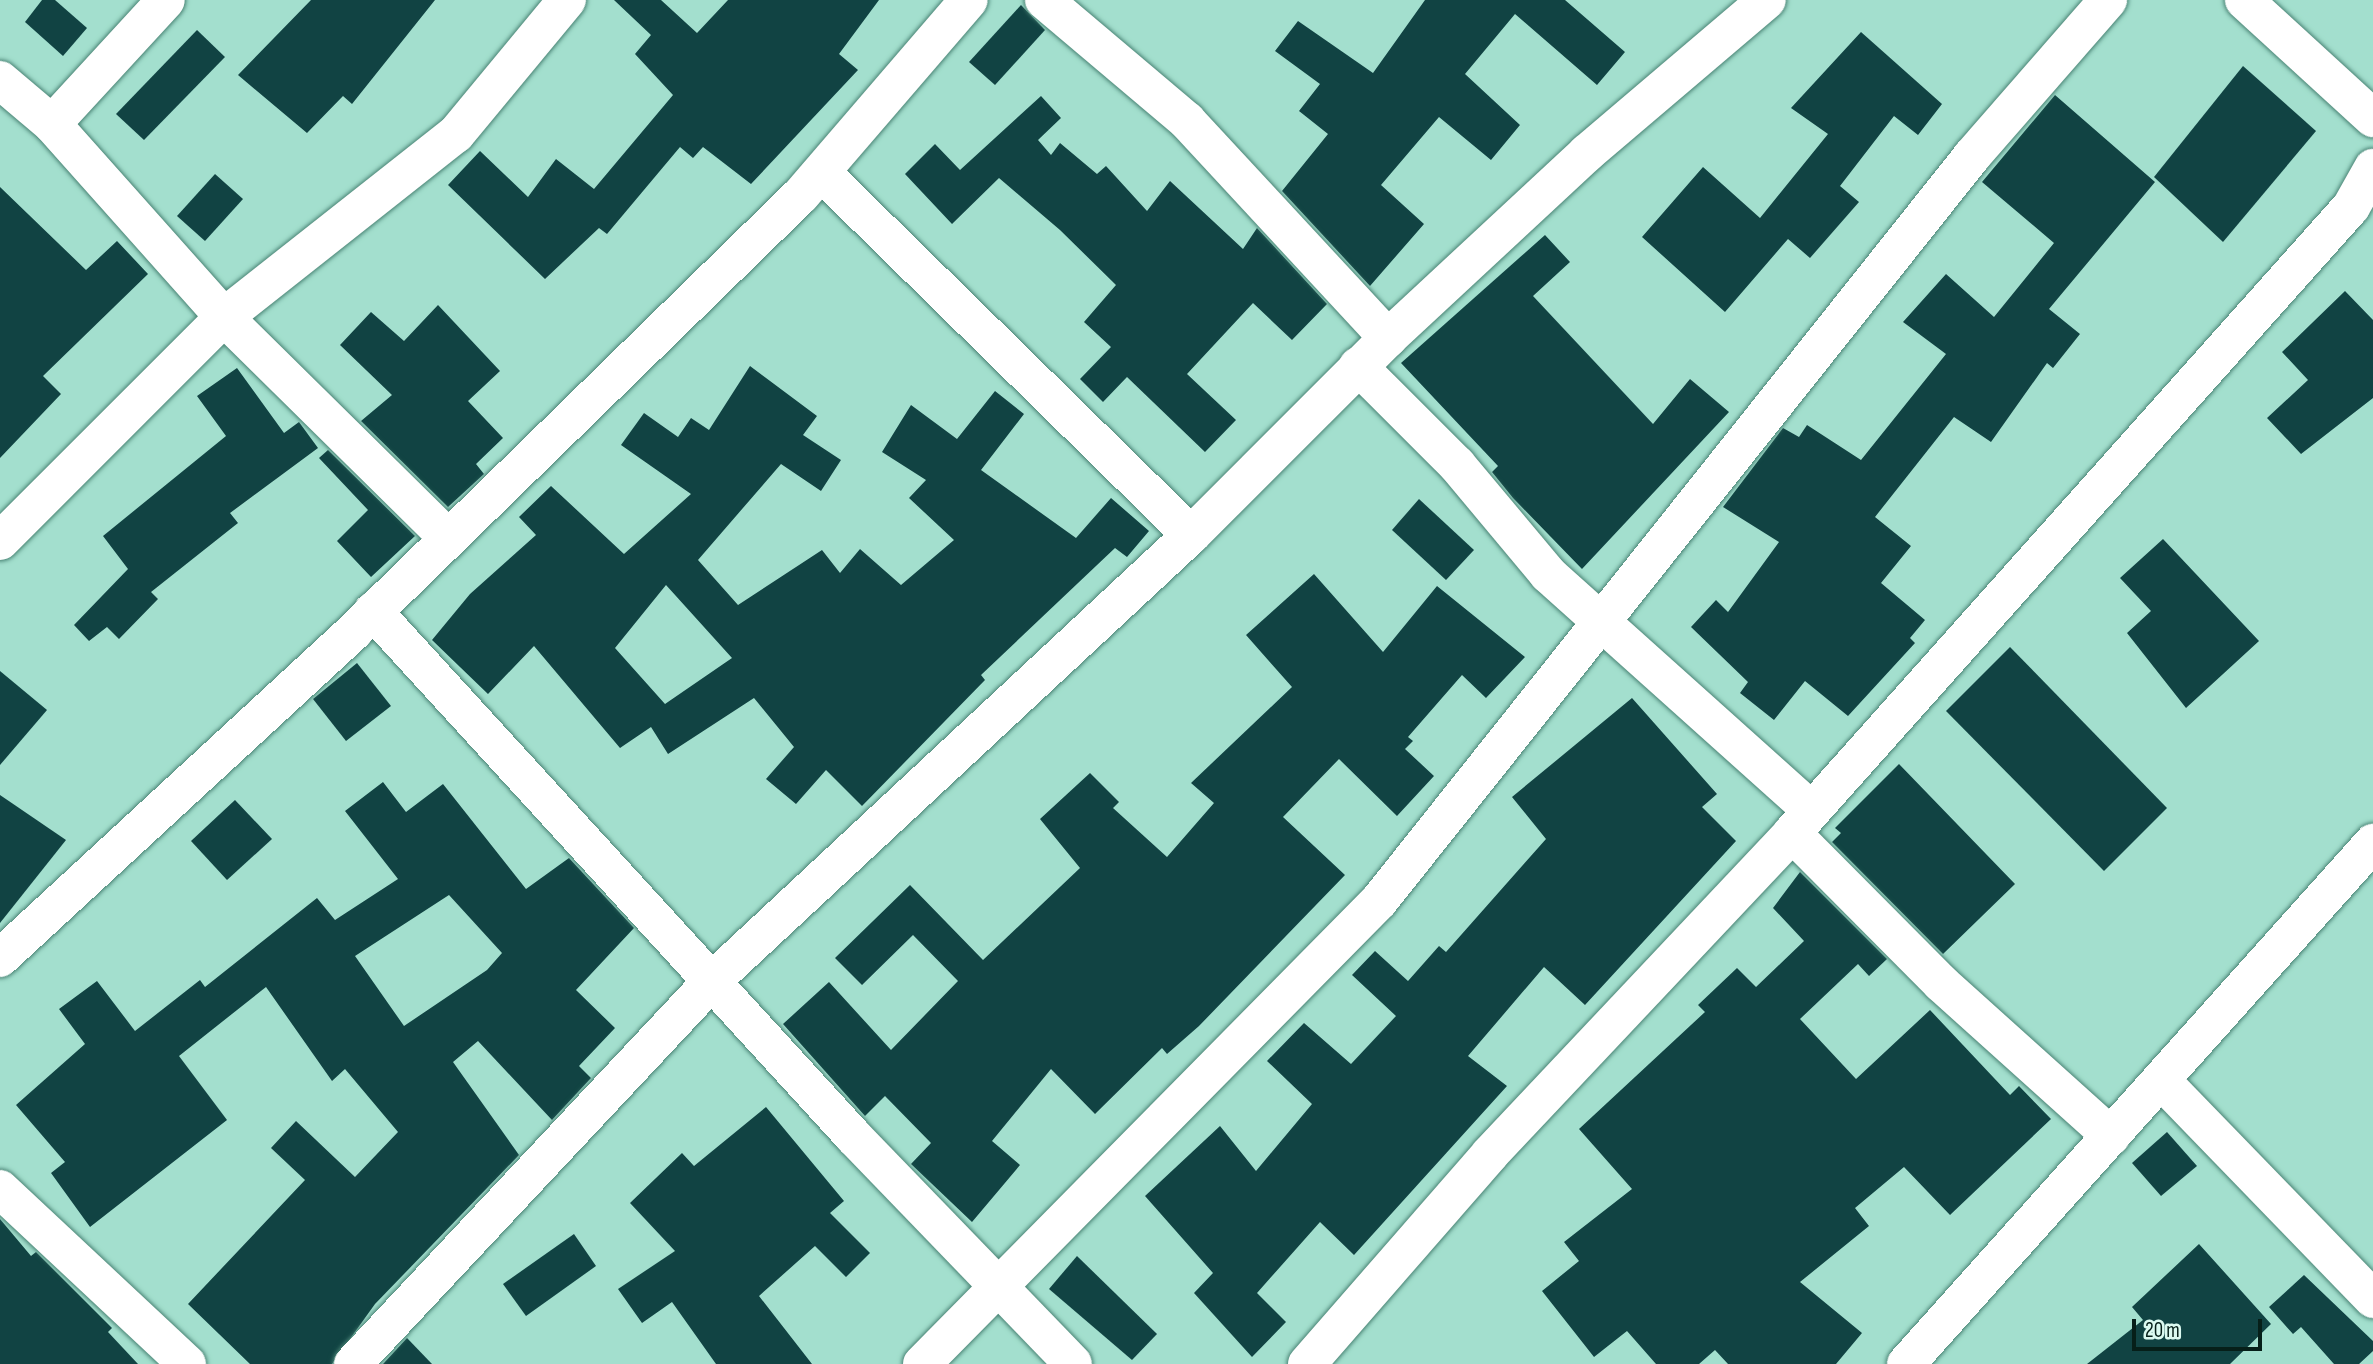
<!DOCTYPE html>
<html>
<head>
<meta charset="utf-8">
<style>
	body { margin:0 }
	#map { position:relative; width:2373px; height:1364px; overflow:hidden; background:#a3dfce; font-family:"Sofia Sans Condensed",sans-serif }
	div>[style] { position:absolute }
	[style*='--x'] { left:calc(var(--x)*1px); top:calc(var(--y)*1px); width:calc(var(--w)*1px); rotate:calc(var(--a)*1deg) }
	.building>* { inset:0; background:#114343 }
	.roads { filter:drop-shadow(0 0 2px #498374) drop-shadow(0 0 2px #498374) }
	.minor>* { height:38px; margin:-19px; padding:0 19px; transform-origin:19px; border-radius:19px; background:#fff }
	span { translate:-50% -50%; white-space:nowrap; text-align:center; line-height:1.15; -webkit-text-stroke:7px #dbf9f0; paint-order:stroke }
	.scale { position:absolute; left:2132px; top:1319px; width:130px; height:32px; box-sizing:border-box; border:4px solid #061f19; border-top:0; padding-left:9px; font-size:21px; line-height:24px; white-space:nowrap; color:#061f19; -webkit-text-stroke:5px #dbf9f0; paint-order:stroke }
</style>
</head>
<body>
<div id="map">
	<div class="building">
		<i style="clip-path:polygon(42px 0,55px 0,87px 28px,63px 56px,25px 22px)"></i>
		<i style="clip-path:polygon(311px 0,435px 0,352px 104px,343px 96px,307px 133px,238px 75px)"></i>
		<i style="clip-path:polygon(614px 0,661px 0,697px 33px,728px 0,879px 0,839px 54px,858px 70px,751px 184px,703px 147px,693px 158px,680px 147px,607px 234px,599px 228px,545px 279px,448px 185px,480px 151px,528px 197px,556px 159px,594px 189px,673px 95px,635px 54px,651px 35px)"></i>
		<i style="clip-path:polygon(1425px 0,1565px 0,1625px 52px,1597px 85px,1515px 14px,1465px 74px,1520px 125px,1491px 160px,1439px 117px,1381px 185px,1424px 224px,1370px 286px,1282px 191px,1328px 134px,1299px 111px,1320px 84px,1275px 51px,1298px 21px,1373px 73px)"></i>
		<i style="clip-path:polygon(1021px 5px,1045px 30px,995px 85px,969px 62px)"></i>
		<i style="clip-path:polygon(197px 30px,225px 57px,144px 140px,116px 114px)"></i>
		<i style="clip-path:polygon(1861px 32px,1942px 104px,1918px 135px,1894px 116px,1840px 186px,1859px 202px,1810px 258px,1788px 239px,1725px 312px,1642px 237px,1703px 167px,1760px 218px,1828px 134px,1791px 108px)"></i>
		<i style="clip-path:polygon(2243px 66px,2316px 131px,2223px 242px,2154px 177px)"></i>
		<i style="clip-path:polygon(2055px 95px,2155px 182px,2049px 309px,2080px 334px,2053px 368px,2047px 363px,1991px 442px,1954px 417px,1875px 517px,1911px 546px,1881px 583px,1925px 620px,1910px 638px,1915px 643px,1848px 716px,1805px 681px,1774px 720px,1740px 693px,1748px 682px,1691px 627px,1716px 600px,1728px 612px,1779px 542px,1723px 507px,1783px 428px,1799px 437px,1807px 425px,1861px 460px,1946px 354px,1903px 322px,1946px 274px,1994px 317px,2054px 243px,1982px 182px)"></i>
		<i style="clip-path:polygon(1041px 96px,1061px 118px,1038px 140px,1051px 155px,1060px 143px,1097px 174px,1106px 166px,1147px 211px,1170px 181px,1243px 249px,1257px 228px,1327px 304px,1292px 340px,1253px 303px,1187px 374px,1236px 420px,1205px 452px,1127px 377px,1103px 402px,1080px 379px,1111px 347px,1084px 322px,1116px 285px,1060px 230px,999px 178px,952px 224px,905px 174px,935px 144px,960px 170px)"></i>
		<i style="clip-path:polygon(215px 174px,243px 199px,205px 241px,177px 216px)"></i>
		<i style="clip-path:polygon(0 187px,86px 270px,117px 241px,148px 274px,43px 376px,61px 394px,0 458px)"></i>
		<i style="clip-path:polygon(1545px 235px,1570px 262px,1533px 296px,1653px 424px,1690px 379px,1729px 412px,1582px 569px,1513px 498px,1492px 472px,1498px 466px,1401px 363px)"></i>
		<i style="clip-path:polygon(2345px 291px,2373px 320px,2373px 398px,2301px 454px,2267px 418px,2308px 380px,2282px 352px)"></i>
		<i style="clip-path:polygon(438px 305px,500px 371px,468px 401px,503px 438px,476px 464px,484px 474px,448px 507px,361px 421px,392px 395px,340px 345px,371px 312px,404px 341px)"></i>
		<i style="clip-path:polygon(evenodd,750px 366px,817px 416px,803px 435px,841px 460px,821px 491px,781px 464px,698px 560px,738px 605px,822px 550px,840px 573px,860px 549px,901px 585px,954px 540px,909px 498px,926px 480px,882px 452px,911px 405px,957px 439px,995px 391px,1024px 414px,981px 470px,1076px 538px,1111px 498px,1149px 531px,1127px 557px,1115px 548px,981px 675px,985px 680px,862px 806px,826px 770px,796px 804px,766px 779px,794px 747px,754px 698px,668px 754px,651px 727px,620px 748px,534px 646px,488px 694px,432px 640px,470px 594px,536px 535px,519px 517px,551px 486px,624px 554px,691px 494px,621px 445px,644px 413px,678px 437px,691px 418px,709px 430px,750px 366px,666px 585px,732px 658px,665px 704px,615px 648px,666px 585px)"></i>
		<i style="clip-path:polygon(237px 368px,284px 433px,299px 422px,318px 448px,230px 513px,238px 523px,151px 592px,158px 599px,119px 639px,107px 627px,89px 641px,74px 625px,128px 569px,103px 536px,226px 436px,197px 396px)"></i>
		<i style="clip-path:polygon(328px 450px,415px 536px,371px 577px,337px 541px,368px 510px,319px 458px)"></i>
		<i style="clip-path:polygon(1419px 499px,1474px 550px,1446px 580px,1392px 530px)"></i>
		<i style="clip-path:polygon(2163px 539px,2259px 641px,2186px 708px,2127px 633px,2151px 611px,2120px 578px)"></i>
		<i style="clip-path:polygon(1314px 574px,1383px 652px,1437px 586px,1525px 657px,1486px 698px,1462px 675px,1408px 737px,1413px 741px,1405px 749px,1434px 776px,1397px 816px,1339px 759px,1283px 817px,1345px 875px,1199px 1026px,1167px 1054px,1162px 1048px,1095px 1114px,1051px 1069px,992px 1141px,1020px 1165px,972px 1222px,911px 1164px,931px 1143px,885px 1096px,865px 1116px,783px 1024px,829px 982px,891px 1050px,958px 981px,913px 935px,862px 985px,835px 958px,910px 885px,983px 960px,1080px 868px,1040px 819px,1090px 773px,1119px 802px,1113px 808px,1167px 857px,1214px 803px,1191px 783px,1292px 687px,1246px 635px)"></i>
		<i style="clip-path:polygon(2010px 647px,2167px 808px,2104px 871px,1946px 711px)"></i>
		<i style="clip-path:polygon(357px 663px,391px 706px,346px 741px,313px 699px)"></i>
		<i style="clip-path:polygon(0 671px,47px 710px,0 765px)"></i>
		<i style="clip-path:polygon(1632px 698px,1717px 794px,1702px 807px,1736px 841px,1585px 1005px,1544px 967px,1468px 1056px,1507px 1086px,1354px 1255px,1320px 1222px,1257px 1293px,1286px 1322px,1252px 1357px,1194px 1293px,1213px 1273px,1145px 1196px,1220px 1126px,1256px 1171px,1312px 1104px,1267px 1061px,1304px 1023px,1351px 1064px,1396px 1016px,1352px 975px,1375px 951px,1408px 981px,1439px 946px,1446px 952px,1546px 839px,1512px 797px)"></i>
		<i style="clip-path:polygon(1899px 764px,2015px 884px,1943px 954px,1832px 842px,1841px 833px,1835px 828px)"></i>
		<i style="clip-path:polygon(evenodd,383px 782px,406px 812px,443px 784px,526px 889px,569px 858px,634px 928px,576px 990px,615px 1028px,579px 1066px,591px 1078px,552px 1120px,478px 1041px,453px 1062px,519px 1155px,375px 1304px,332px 1364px,250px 1364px,188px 1304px,305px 1180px,271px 1148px,296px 1121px,355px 1177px,398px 1132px,345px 1069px,332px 1081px,266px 987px,179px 1056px,227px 1120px,90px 1227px,51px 1173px,65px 1162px,16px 1105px,85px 1044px,59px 1009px,97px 981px,135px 1031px,200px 980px,205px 987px,317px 898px,335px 920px,398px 879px,345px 811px,383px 782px,449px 895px,502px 953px,487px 970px,404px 1026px,355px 956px,449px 895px)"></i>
		<i style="clip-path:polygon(0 795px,66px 840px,0 923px)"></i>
		<i style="clip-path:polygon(235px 800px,272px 839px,227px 880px,191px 841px)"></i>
		<i style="clip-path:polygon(1800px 872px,1887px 959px,1869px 976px,1858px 964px,1800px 1019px,1856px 1079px,1930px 1010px,2010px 1095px,2019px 1086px,2051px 1119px,1950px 1215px,1904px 1167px,1855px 1208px,1869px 1226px,1800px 1282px,1862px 1333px,1836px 1364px,1728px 1364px,1715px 1350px,1699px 1364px,1656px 1364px,1627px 1331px,1594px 1357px,1542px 1291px,1579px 1261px,1564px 1242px,1632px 1189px,1579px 1129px,1705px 1012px,1698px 1005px,1737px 968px,1756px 987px,1804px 941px,1773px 908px)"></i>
		<i style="clip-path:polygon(766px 1107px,844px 1201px,830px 1213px,870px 1253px,846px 1277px,815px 1246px,759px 1296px,812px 1364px,716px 1364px,672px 1302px,642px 1323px,618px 1289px,675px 1251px,630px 1203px,682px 1153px,694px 1166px)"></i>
		<i style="clip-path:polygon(2167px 1132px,2197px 1166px,2161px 1196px,2132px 1163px)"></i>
		<i style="clip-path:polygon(0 1219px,31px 1256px,36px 1252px,112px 1328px,108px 1332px,138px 1364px,0 1364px)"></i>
		<i style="clip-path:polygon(574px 1234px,596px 1266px,526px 1316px,503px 1284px)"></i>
		<i style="clip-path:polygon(2199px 1244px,2271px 1324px,2230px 1364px,2087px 1364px,2143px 1320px,2132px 1307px)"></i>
		<i style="clip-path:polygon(1077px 1256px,1157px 1334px,1132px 1360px,1049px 1289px)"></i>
		<i style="clip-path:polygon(2304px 1275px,2373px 1341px,2373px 1351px,2359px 1364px,2334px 1364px,2301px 1327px,2293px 1334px,2269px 1307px)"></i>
		<i style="clip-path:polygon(407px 1338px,432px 1364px,383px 1364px)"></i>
	</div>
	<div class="roads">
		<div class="minor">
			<i style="--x:1044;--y:0;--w:187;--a:40.2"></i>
			<i style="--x:1187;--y:121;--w:296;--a:47.2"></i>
			<i style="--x:2244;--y:0;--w:175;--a:42.5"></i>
			<i style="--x:0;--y:80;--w:68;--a:40.2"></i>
			<i style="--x:52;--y:124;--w:259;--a:48.3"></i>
			<i style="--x:224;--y:317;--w:315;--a:44.6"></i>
			<i style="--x:52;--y:124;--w:168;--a:-47.4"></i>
			<i style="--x:821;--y:172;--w:518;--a:44.45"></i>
			<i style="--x:1358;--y:366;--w:140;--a:45"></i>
			<i style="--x:1457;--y:465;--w:142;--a:50.1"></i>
			<i style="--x:1548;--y:574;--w:353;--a:41.9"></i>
			<i style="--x:0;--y:541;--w:317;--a:-45"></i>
			<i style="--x:224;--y:317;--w:295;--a:-38.3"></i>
			<i style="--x:456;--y:134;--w:174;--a:-50.4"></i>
			<i style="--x:373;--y:611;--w:713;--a:47.56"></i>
			<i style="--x:854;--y:1137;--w:315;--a:46"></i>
			<i style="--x:1792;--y:833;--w:211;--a:45.2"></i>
			<i style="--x:1941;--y:983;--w:229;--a:42"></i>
			<i style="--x:0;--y:958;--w:482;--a:-42.7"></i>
			<i style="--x:354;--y:631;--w:624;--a:-44.29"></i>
			<i style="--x:801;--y:195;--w:257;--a:-49.3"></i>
			<i style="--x:2161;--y:1080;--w:305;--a:45.9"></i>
			<i style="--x:0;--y:1189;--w:256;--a:43.1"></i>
			<i style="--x:353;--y:1364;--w:524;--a:-46.86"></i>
			<i style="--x:711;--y:982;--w:656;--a:-42.96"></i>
			<i style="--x:1191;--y:535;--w:279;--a:-45"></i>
			<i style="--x:1388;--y:338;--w:272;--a:-42.9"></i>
			<i style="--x:1587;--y:153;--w:236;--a:-40.4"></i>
			<i style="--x:922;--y:1364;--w:651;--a:-45.37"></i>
			<i style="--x:1379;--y:901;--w:952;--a:-51.48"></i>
			<i style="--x:1972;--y:156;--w:207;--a:-48.9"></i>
			<i style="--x:1307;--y:1364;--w:279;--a:-48.9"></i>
			<i style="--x:1490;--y:1154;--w:441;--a:-46.7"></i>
			<i style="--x:1792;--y:833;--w:839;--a:-48.24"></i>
			<i style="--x:2351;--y:207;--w:45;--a:-60.6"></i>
			<i style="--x:1906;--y:1364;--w:700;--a:-48.13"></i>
		</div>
	</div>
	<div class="scale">20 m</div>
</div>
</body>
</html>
